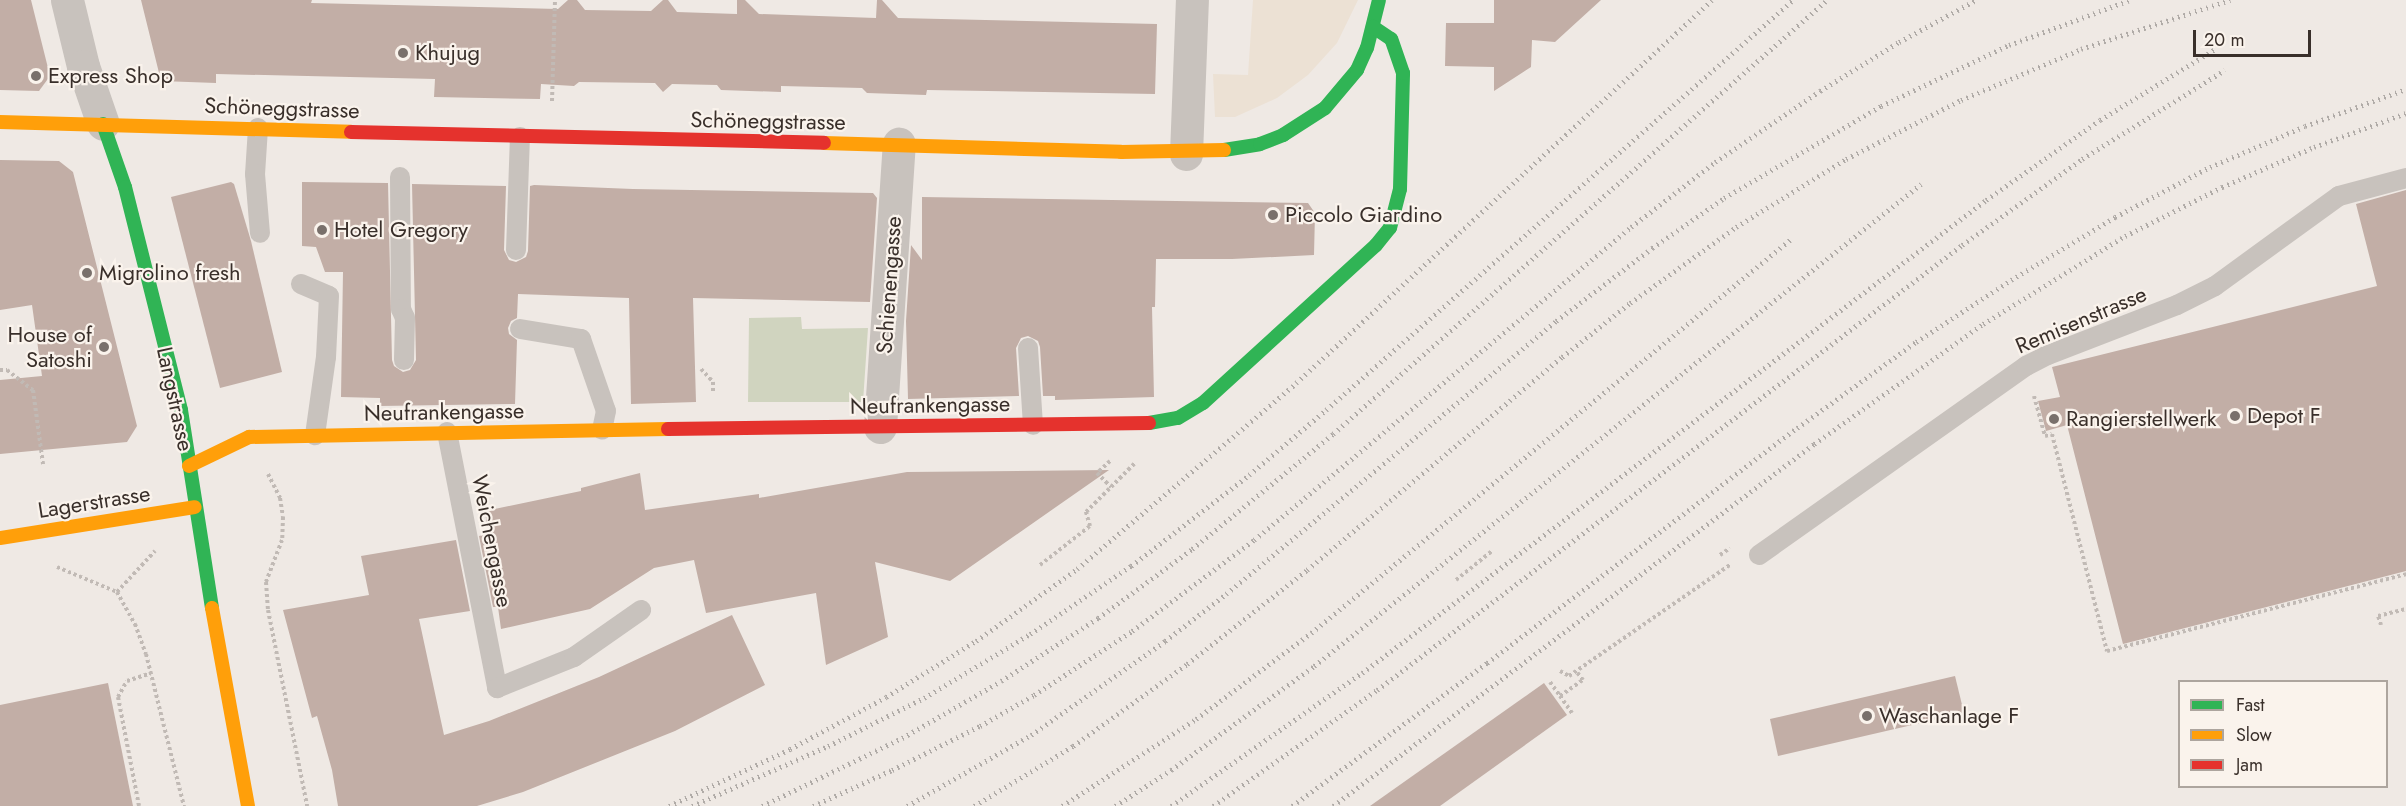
<!DOCTYPE html>
<html>
<head>
<meta charset="utf-8">
<style>
	body { margin:0 }
	#map { position:relative; width:2406px; height:806px; overflow:hidden; background:#efe9e4; font-family:Jost,sans-serif }
	div>[style] { position:absolute }
	[style*='--x'] { left:calc(var(--x)*1px); top:calc(var(--y)*1px); width:calc(var(--w)*1px); rotate:calc(var(--a)*1deg) }
	.green>* { inset:0; background:#d0d4bf }
	.plaza>* { inset:0; background:#ece1d4 }
	.building>* { inset:0; background:#c2aea6 }
	.path>* { height:4px; margin-top:-2px; transform-origin:0; background:repeating-linear-gradient(90deg,#c1bab5 0 3px,transparent 0 6px) }
	.lane>* { height:20px; margin:-10px; padding:0 10px; transform-origin:10px; border-radius:10px; background:#c8c2bd }
	.street>* { height:33px; margin:-16.5px; padding:0 16.5px; transform-origin:16.5px; border-radius:16.5px; background:#c8c2bd }
	.fast>* { height:14px; margin:-7px; padding:0 7px; transform-origin:7px; border-radius:7px; background:#30b455 }
	.slow>* { height:14px; margin:-7px; padding:0 7px; transform-origin:7px; border-radius:7px; background:#ff9f0a }
	.jam>* { height:14px; margin:-7px; padding:0 7px; transform-origin:7px; border-radius:7px; background:#e5322d }
	.rail>* { height:4.5px; margin-top:-2.25px; transform-origin:0; background:repeating-linear-gradient(90deg,#b0aba7 0 1.5px,transparent 0 6px) }
	.dots>* { width:16px; height:16px; translate:-50% -50%; box-sizing:border-box; border:3px solid #faf3ec; border-radius:50% }
	span { translate:-50% -50%; white-space:nowrap; text-align:center; line-height:1.15; -webkit-text-stroke:4.5px #faf3ec; paint-order:stroke }
	.poi-label { font-size:22px; color:#392f2a }
	.left { translate:0 -50%; text-align:left }
	.right { translate:-100% -50%; text-align:right }
	.street-label { font-size:22px; color:#392f2a }
	.legend { position:absolute; left:2178px; top:680px; width:210px; height:108px; box-sizing:border-box; background:#faf3ec; border:2px solid #ada59e; margin:0; padding:8px 10px; list-style:none; font-size:18px; color:#392f2a }
	.legend li { display:flex; align-items:center; gap:12px; height:30px }
	.legend b { width:30px; border:2px solid #ada59e }
	.scale { position:absolute; left:2193px; top:30px; width:118px; height:27px; box-sizing:border-box; border:3px solid #392f2a; border-top:0; padding-left:8px; font-size:18px; line-height:21px; white-space:nowrap; color:#392f2a; -webkit-text-stroke:4px #faf3ec; paint-order:stroke }
</style>
</head>
<body>
<div id="map">
	<div class="green">
		<i style="clip-path:polygon(801px 317px,802px 329px,868px 328px,863px 402px,748px 402px,749px 318px)"></i>
	</div>
	<div class="plaza">
		<i style="clip-path:polygon(1253px 0,1358px 0,1337px 43px,1308px 75px,1277px 98px,1235px 117px,1215px 117px,1213px 74px,1248px 75px)"></i>
	</div>
	<div class="building">
		<i style="clip-path:polygon(0 0,31px 0,50px 76px,39px 91px,0 90px)"></i>
		<i style="clip-path:polygon(141px 0,312px 0,311px 3px,558px 9px,568px 0,577px 0,585px 10px,651px 11px,663px 0,668px 0,677px 12px,737px 14px,737px 0,745px 0,759px 14px,876px 18px,877px 0,882px 0,898px 18px,1157px 24px,1155px 94px,927px 90px,926px 95px,867px 93px,862px 88px,781px 86px,781px 92px,721px 90px,717px 85px,672px 84px,663px 92px,655px 83px,579px 82px,574px 86px,541px 84px,540px 99px,434px 97px,435px 79px,216px 74px,216px 83px,161px 81px)"></i>
		<i style="clip-path:polygon(1494px 0,1601px 0,1555px 42px,1532px 40px,1531px 67px,1494px 91px,1494px 67px,1445px 66px,1446px 23px,1494px 23px)"></i>
		<i style="clip-path:polygon(0 160px,59px 161px,73px 172px,137px 426px,127px 442px,0 454px,0 380px,42px 376px,32px 305px,0 310px)"></i>
		<i style="clip-path:polygon(231px 182px,234px 184px,251px 241px,282px 372px,220px 388px,171px 197px)"></i>
		<i style="clip-path:polygon(302px 182px,388px 183px,392px 360px,394px 366px,403px 372px,410px 370px,416px 360px,412px 184px,506px 186px,504px 250px,509px 260px,516px 262px,526px 257px,528px 251px,530px 186px,534px 185px,633px 189px,873px 193px,877px 198px,870px 302px,693px 298px,696px 402px,631px 404px,629px 298px,518px 294px,517px 318px,511px 321px,508px 328px,509px 334px,517px 340px,515px 404px,380px 406px,380px 398px,341px 397px,343px 272px,325px 272px,316px 247px,302px 246px)"></i>
		<i style="clip-path:polygon(2406px 190px,2406px 571px,2123px 644px,2067px 425px,2046px 431px,2038px 401px,2060px 397px,2052px 367px,2377px 286px,2356px 204px)"></i>
		<i style="clip-path:polygon(922px 197px,1308px 203px,1315px 213px,1314px 255px,1232px 259px,1156px 259px,1155px 307px,1152px 307px,1154px 397px,1055px 400px,1055px 396px,1043px 396px,1040px 347px,1038px 341px,1028px 336px,1021px 338px,1016px 348px,1019px 396px,908px 399px,906px 321px,911px 245px,922px 260px)"></i>
		<i style="clip-path:polygon(1109px 470px,950px 581px,875px 562px,888px 637px,826px 665px,816px 593px,706px 613px,694px 560px,654px 568px,590px 609px,501px 629px,498px 607px,493px 607px,479px 536px,488px 534px,485px 511px,581px 491px,581px 488px,640px 473px,645px 510px,759px 494px,759px 498px,907px 472px)"></i>
		<i style="clip-path:polygon(456px 540px,470px 611px,419px 619px,444px 735px,489px 721px,599px 677px,732px 615px,765px 685px,675px 731px,523px 792px,477px 806px,338px 806px,332px 770px,317px 716px,312px 718px,283px 610px,369px 595px,361px 556px)"></i>
		<i style="clip-path:polygon(1955px 676px,1964px 713px,1778px 756px,1770px 719px)"></i>
		<i style="clip-path:polygon(108px 683px,133px 806px,0 806px,0 705px)"></i>
		<i style="clip-path:polygon(1544px 683px,1567px 715px,1440px 806px,1370px 806px)"></i>
	</div>
	<div class="path">
		<i style="--x:552;--y:101;--w:101;--a:-88.3"></i>
		<i style="--x:701;--y:369;--w:18;--a:47"></i>
		<i style="--x:713;--y:382;--w:9;--a:90"></i>
		<i style="--x:0;--y:370;--w:7;--a:0"></i>
		<i style="--x:7;--y:370;--w:33;--a:38"></i>
		<i style="--x:33;--y:390;--w:75;--a:82.3"></i>
		<i style="--x:2034;--y:396;--w:41;--a:74.6"></i>
		<i style="--x:2045;--y:436;--w:7;--a:-16"></i>
		<i style="--x:2052;--y:434;--w:224;--a:75.8"></i>
		<i style="--x:2107;--y:651;--w:309;--a:-14.4"></i>
		<i style="--x:1110;--y:461;--w:18;--a:137"></i>
		<i style="--x:1097;--y:473;--w:20;--a:45"></i>
		<i style="--x:1111;--y:487;--w:35;--a:-45"></i>
		<i style="--x:268;--y:474;--w:27;--a:63"></i>
		<i style="--x:280;--y:498;--w:19;--a:81"></i>
		<i style="--x:283;--y:517;--w:23;--a:92"></i>
		<i style="--x:282;--y:540;--w:45;--a:110.9"></i>
		<i style="--x:266;--y:582;--w:28;--a:86"></i>
		<i style="--x:268;--y:610;--w:200;--a:78.7"></i>
		<i style="--x:1720;--y:555;--w:12;--a:-35"></i>
		<i style="--x:1040;--y:565;--w:63;--a:-38"></i>
		<i style="--x:1090;--y:526;--w:15;--a:-106"></i>
		<i style="--x:1086;--y:512;--w:35;--a:-45"></i>
		<i style="--x:57;--y:567;--w:65;--a:22.6"></i>
		<i style="--x:117;--y:592;--w:37;--a:61"></i>
		<i style="--x:135;--y:624;--w:32;--a:70"></i>
		<i style="--x:146;--y:654;--w:157;--a:76"></i>
		<i style="--x:1456;--y:580;--w:46;--a:-38.9"></i>
		<i style="--x:117;--y:592;--w:56;--a:-47.2"></i>
		<i style="--x:2381;--y:625;--w:9;--a:-108"></i>
		<i style="--x:2378;--y:616;--w:29;--a:-14"></i>
		<i style="--x:1560;--y:671;--w:10;--a:29"></i>
		<i style="--x:1569;--y:676;--w:196;--a:-34.6"></i>
		<i style="--x:1550;--y:682;--w:17;--a:54"></i>
		<i style="--x:1572;--y:713;--w:21;--a:-125"></i>
		<i style="--x:1560;--y:696;--w:28;--a:-35"></i>
		<i style="--x:1583;--y:680;--w:11;--a:-128"></i>
		<i style="--x:139;--y:806;--w:111;--a:-100.9"></i>
		<i style="--x:118;--y:697;--w:18;--a:-61"></i>
		<i style="--x:127;--y:681;--w:25;--a:-18"></i>
	</div>
	<div class="lane">
		<i style="--x:258;--y:128;--w:46;--a:93.7"></i>
		<i style="--x:255;--y:174;--w:59;--a:85.2"></i>
		<i style="--x:400;--y:177;--w:132;--a:89.6"></i>
		<i style="--x:401;--y:309;--w:10;--a:66"></i>
		<i style="--x:405;--y:318;--w:42;--a:91.4"></i>
		<i style="--x:516;--y:250;--w:113;--a:-88"></i>
		<i style="--x:301;--y:284;--w:30;--a:23"></i>
		<i style="--x:329;--y:296;--w:61;--a:92.8"></i>
		<i style="--x:326;--y:357;--w:79;--a:98"></i>
		<i style="--x:520;--y:329;--w:62;--a:9.3"></i>
		<i style="--x:581;--y:339;--w:76;--a:70.9"></i>
		<i style="--x:606;--y:411;--w:19;--a:102"></i>
		<i style="--x:1028;--y:348;--w:77;--a:86.3"></i>
		<i style="--x:447;--y:432;--w:261;--a:78.9"></i>
		<i style="--x:497;--y:688;--w:83;--a:-21.9"></i>
		<i style="--x:574;--y:657;--w:82;--a:-35"></i>
		<i style="--x:1759;--y:555;--w:327;--a:-35.3"></i>
		<i style="--x:2026;--y:366;--w:25;--a:-27"></i>
		<i style="--x:2048;--y:355;--w:138;--a:-21.2"></i>
		<i style="--x:2177;--y:305;--w:42;--a:-26.6"></i>
		<i style="--x:2215;--y:286;--w:153;--a:-36"></i>
		<i style="--x:2339;--y:196;--w:69;--a:-15"></i>
	</div>
	<div class="street">
		<i style="--x:67;--y:0;--w:68;--a:76.4"></i>
		<i style="--x:83;--y:66;--w:61;--a:71"></i>
		<i style="--x:1186;--y:154;--w:154;--a:-87.8"></i>
		<i style="--x:880;--y:427;--w:284;--a:-86.2"></i>
	</div>
	<div class="fast">
		<i style="--x:103;--y:124;--w:67;--a:70.8"></i>
		<i style="--x:125;--y:187;--w:230;--a:75.9"></i>
		<i style="--x:181;--y:410;--w:200;--a:81.1"></i>
		<i style="--x:1224;--y:150;--w:36;--a:-9"></i>
		<i style="--x:1260;--y:144;--w:25;--a:-21"></i>
		<i style="--x:1283;--y:135;--w:50;--a:-32.7"></i>
		<i style="--x:1325;--y:108;--w:50;--a:-49.9"></i>
		<i style="--x:1357;--y:70;--w:24;--a:-66"></i>
		<i style="--x:1367;--y:48;--w:49;--a:-76"></i>
		<i style="--x:1149;--y:423;--w:29;--a:-10"></i>
		<i style="--x:1178;--y:418;--w:29;--a:-31"></i>
		<i style="--x:1203;--y:403;--w:234;--a:-42.4"></i>
		<i style="--x:1376;--y:245;--w:22;--a:-51"></i>
		<i style="--x:1390;--y:228;--w:40;--a:-75.6"></i>
		<i style="--x:1400;--y:189;--w:116;--a:-88.5"></i>
		<i style="--x:1403;--y:73;--w:36;--a:-109"></i>
		<i style="--x:1391;--y:39;--w:22;--a:-146"></i>
	</div>
	<div class="slow">
		<i style="--x:0;--y:122;--w:351;--a:1.6"></i>
		<i style="--x:824;--y:143;--w:297;--a:1.7"></i>
		<i style="--x:1121;--y:152;--w:103;--a:-1.1"></i>
		<i style="--x:189;--y:466;--w:67;--a:-25.8"></i>
		<i style="--x:249;--y:437;--w:419;--a:-1.1"></i>
		<i style="--x:0;--y:538;--w:197;--a:-9"></i>
		<i style="--x:212;--y:608;--w:201;--a:79.7"></i>
	</div>
	<div class="jam">
		<i style="--x:351;--y:132;--w:473;--a:1.3"></i>
		<i style="--x:668;--y:429;--w:481;--a:-0.7"></i>
	</div>
	<div class="rail">
		<i style="--x:669;--y:806;--w:134;--a:-25.2"></i>
		<i style="--x:790;--y:749;--w:109;--a:-28.4"></i>
		<i style="--x:886;--y:697;--w:106;--a:-31.9"></i>
		<i style="--x:976;--y:641;--w:124;--a:-35.5"></i>
		<i style="--x:1077;--y:569;--w:287;--a:-40.3"></i>
		<i style="--x:1296;--y:383;--w:565;--a:-42.63"></i>
		<i style="--x:692;--y:806;--w:149;--a:-23.8"></i>
		<i style="--x:828;--y:746;--w:107;--a:-26.6"></i>
		<i style="--x:924;--y:698;--w:124;--a:-31.1"></i>
		<i style="--x:1030;--y:634;--w:122;--a:-34"></i>
		<i style="--x:1131;--y:566;--w:149;--a:-37.6"></i>
		<i style="--x:1249;--y:475;--w:101;--a:-40.2"></i>
		<i style="--x:1326;--y:410;--w:621;--a:-41.28"></i>
		<i style="--x:762;--y:806;--w:156;--a:-25.9"></i>
		<i style="--x:902;--y:738;--w:114;--a:-29.9"></i>
		<i style="--x:1001;--y:681;--w:116;--a:-33"></i>
		<i style="--x:1098;--y:618;--w:117;--a:-36.3"></i>
		<i style="--x:1192;--y:549;--w:182;--a:-39.2"></i>
		<i style="--x:1333;--y:434;--w:658;--a:-41.3"></i>
		<i style="--x:813;--y:806;--w:87;--a:-24.5"></i>
		<i style="--x:892;--y:770;--w:98;--a:-26.6"></i>
		<i style="--x:980;--y:726;--w:62;--a:-29.9"></i>
		<i style="--x:1034;--y:695;--w:117;--a:-33.1"></i>
		<i style="--x:1132;--y:631;--w:152;--a:-36.7"></i>
		<i style="--x:1254;--y:540;--w:490;--a:-39.7"></i>
		<i style="--x:1631;--y:227;--w:106;--a:-37.7"></i>
		<i style="--x:1715;--y:162;--w:127;--a:-34.1"></i>
		<i style="--x:1820;--y:91;--w:93;--a:-31.8"></i>
		<i style="--x:1899;--y:42;--w:88;--a:-28.6"></i>
		<i style="--x:907;--y:806;--w:143;--a:-29.8"></i>
		<i style="--x:1031;--y:735;--w:164;--a:-35"></i>
		<i style="--x:1165;--y:641;--w:77;--a:-37.6"></i>
		<i style="--x:1226;--y:594;--w:428;--a:-39.6"></i>
		<i style="--x:1556;--y:321;--w:121;--a:-37.2"></i>
		<i style="--x:1652;--y:248;--w:88;--a:-34.8"></i>
		<i style="--x:1724;--y:198;--w:182;--a:-30.4"></i>
		<i style="--x:1881;--y:106;--w:142;--a:-25.5"></i>
		<i style="--x:2009;--y:45;--w:129;--a:-20.4"></i>
		<i style="--x:974;--y:806;--w:116;--a:-31.2"></i>
		<i style="--x:1073;--y:746;--w:140;--a:-35.7"></i>
		<i style="--x:1187;--y:664;--w:152;--a:-38.1"></i>
		<i style="--x:1307;--y:570;--w:332;--a:-39.9"></i>
		<i style="--x:1562;--y:357;--w:87;--a:-38.5"></i>
		<i style="--x:1630;--y:303;--w:130;--a:-35.6"></i>
		<i style="--x:1736;--y:227;--w:129;--a:-31.7"></i>
		<i style="--x:1846;--y:159;--w:129;--a:-27.2"></i>
		<i style="--x:1961;--y:100;--w:130;--a:-23"></i>
		<i style="--x:2081;--y:49;--w:157;--a:-18.2"></i>
		<i style="--x:1062;--y:806;--w:160;--a:-33"></i>
		<i style="--x:1196;--y:719;--w:144;--a:-36.8"></i>
		<i style="--x:1311;--y:633;--w:621;--a:-39.38"></i>
		<i style="--x:1115;--y:806;--w:67;--a:-32.7"></i>
		<i style="--x:1171;--y:770;--w:177;--a:-36"></i>
		<i style="--x:1314;--y:666;--w:775;--a:-38.45"></i>
		<i style="--x:1171;--y:806;--w:233;--a:-34.9"></i>
		<i style="--x:1362;--y:673;--w:783;--a:-37.16"></i>
		<i style="--x:1986;--y:200;--w:139;--a:-35.1"></i>
		<i style="--x:2100;--y:120;--w:137;--a:-31.6"></i>
		<i style="--x:1213;--y:806;--w:201;--a:-35.3"></i>
		<i style="--x:1377;--y:690;--w:735;--a:-37.26"></i>
		<i style="--x:1962;--y:245;--w:148;--a:-35.6"></i>
		<i style="--x:2082;--y:159;--w:168;--a:-31.9"></i>
		<i style="--x:1292;--y:806;--w:242;--a:-36.3"></i>
		<i style="--x:1487;--y:663;--w:389;--a:-37.2"></i>
		<i style="--x:1797;--y:428;--w:147;--a:-35.9"></i>
		<i style="--x:1916;--y:342;--w:113;--a:-33.1"></i>
		<i style="--x:2011;--y:280;--w:122;--a:-31.2"></i>
		<i style="--x:2115;--y:217;--w:107;--a:-27.8"></i>
		<i style="--x:2210;--y:167;--w:103;--a:-23.3"></i>
		<i style="--x:2305;--y:126;--w:108;--a:-20.1"></i>
		<i style="--x:1333;--y:806;--w:602;--a:-36.97"></i>
		<i style="--x:1814;--y:444;--w:207;--a:-35.4"></i>
		<i style="--x:1983;--y:324;--w:167;--a:-31.8"></i>
		<i style="--x:2125;--y:236;--w:109;--a:-26.8"></i>
		<i style="--x:2222;--y:187;--w:100;--a:-23.5"></i>
		<i style="--x:2314;--y:147;--w:98;--a:-20.3"></i>
	</div>
	<div class="dots">
		<i style="left:403px;top:53px;background:#79706b"></i>
		<i style="left:36px;top:76px;background:#79706b"></i>
		<i style="left:1273px;top:215px;background:#79706b"></i>
		<i style="left:322px;top:230px;background:#79706b"></i>
		<i style="left:87px;top:273px;background:#79706b"></i>
		<i style="left:104px;top:347px;background:#79706b"></i>
		<i style="left:2235px;top:416px;background:#79706b"></i>
		<i style="left:2054px;top:419px;background:#79706b"></i>
		<i style="left:1867px;top:716px;background:#79706b"></i>
	</div>
	<div class="poi-label">
		<span class="left" style="left:415px;top:53px">Khujug</span>
		<span class="left" style="left:48px;top:76px">Express Shop</span>
		<span class="left" style="left:1285px;top:215px">Piccolo Giardino</span>
		<span class="left" style="left:334px;top:230px">Hotel Gregory</span>
		<span class="left" style="left:99px;top:273px">Migrolino fresh</span>
		<span class="right" style="left:92px;top:347px">House of<br>Satoshi</span>
		<span class="left" style="left:2247px;top:416px">Depot F</span>
		<span class="left" style="left:2066px;top:419px">Rangierstellwerk</span>
		<span class="left" style="left:1879px;top:716px">Waschanlage F</span>
	</div>
	<div class="street-label">
		<span style="left:282px;top:108px;rotate:2deg">Schöneggstrasse</span>
		<span style="left:768px;top:121px;rotate:1deg">Schöneggstrasse</span>
		<span style="left:889px;top:285px;rotate:-86deg">Schienengasse</span>
		<span style="left:2081px;top:320px;rotate:-23deg">Remisenstrasse</span>
		<span style="left:175px;top:399px;rotate:78deg">Langstrasse</span>
		<span style="left:930px;top:405px;rotate:-1deg">Neufrankengasse</span>
		<span style="left:444px;top:412px;rotate:-1deg">Neufrankengasse</span>
		<span style="left:94px;top:502px;rotate:-9deg">Lagerstrasse</span>
		<span style="left:492px;top:541px;rotate:79deg">Weichengasse</span>
	</div>
	<ul class="legend">
	<li><b style="height:8px;background:#30b455"></b>Fast</li>
	<li><b style="height:8px;background:#ff9f0a"></b>Slow</li>
	<li><b style="height:8px;background:#e5322d"></b>Jam</li>
	</ul>
	<div class="scale">20 m</div>
</div>
</body>
</html>
